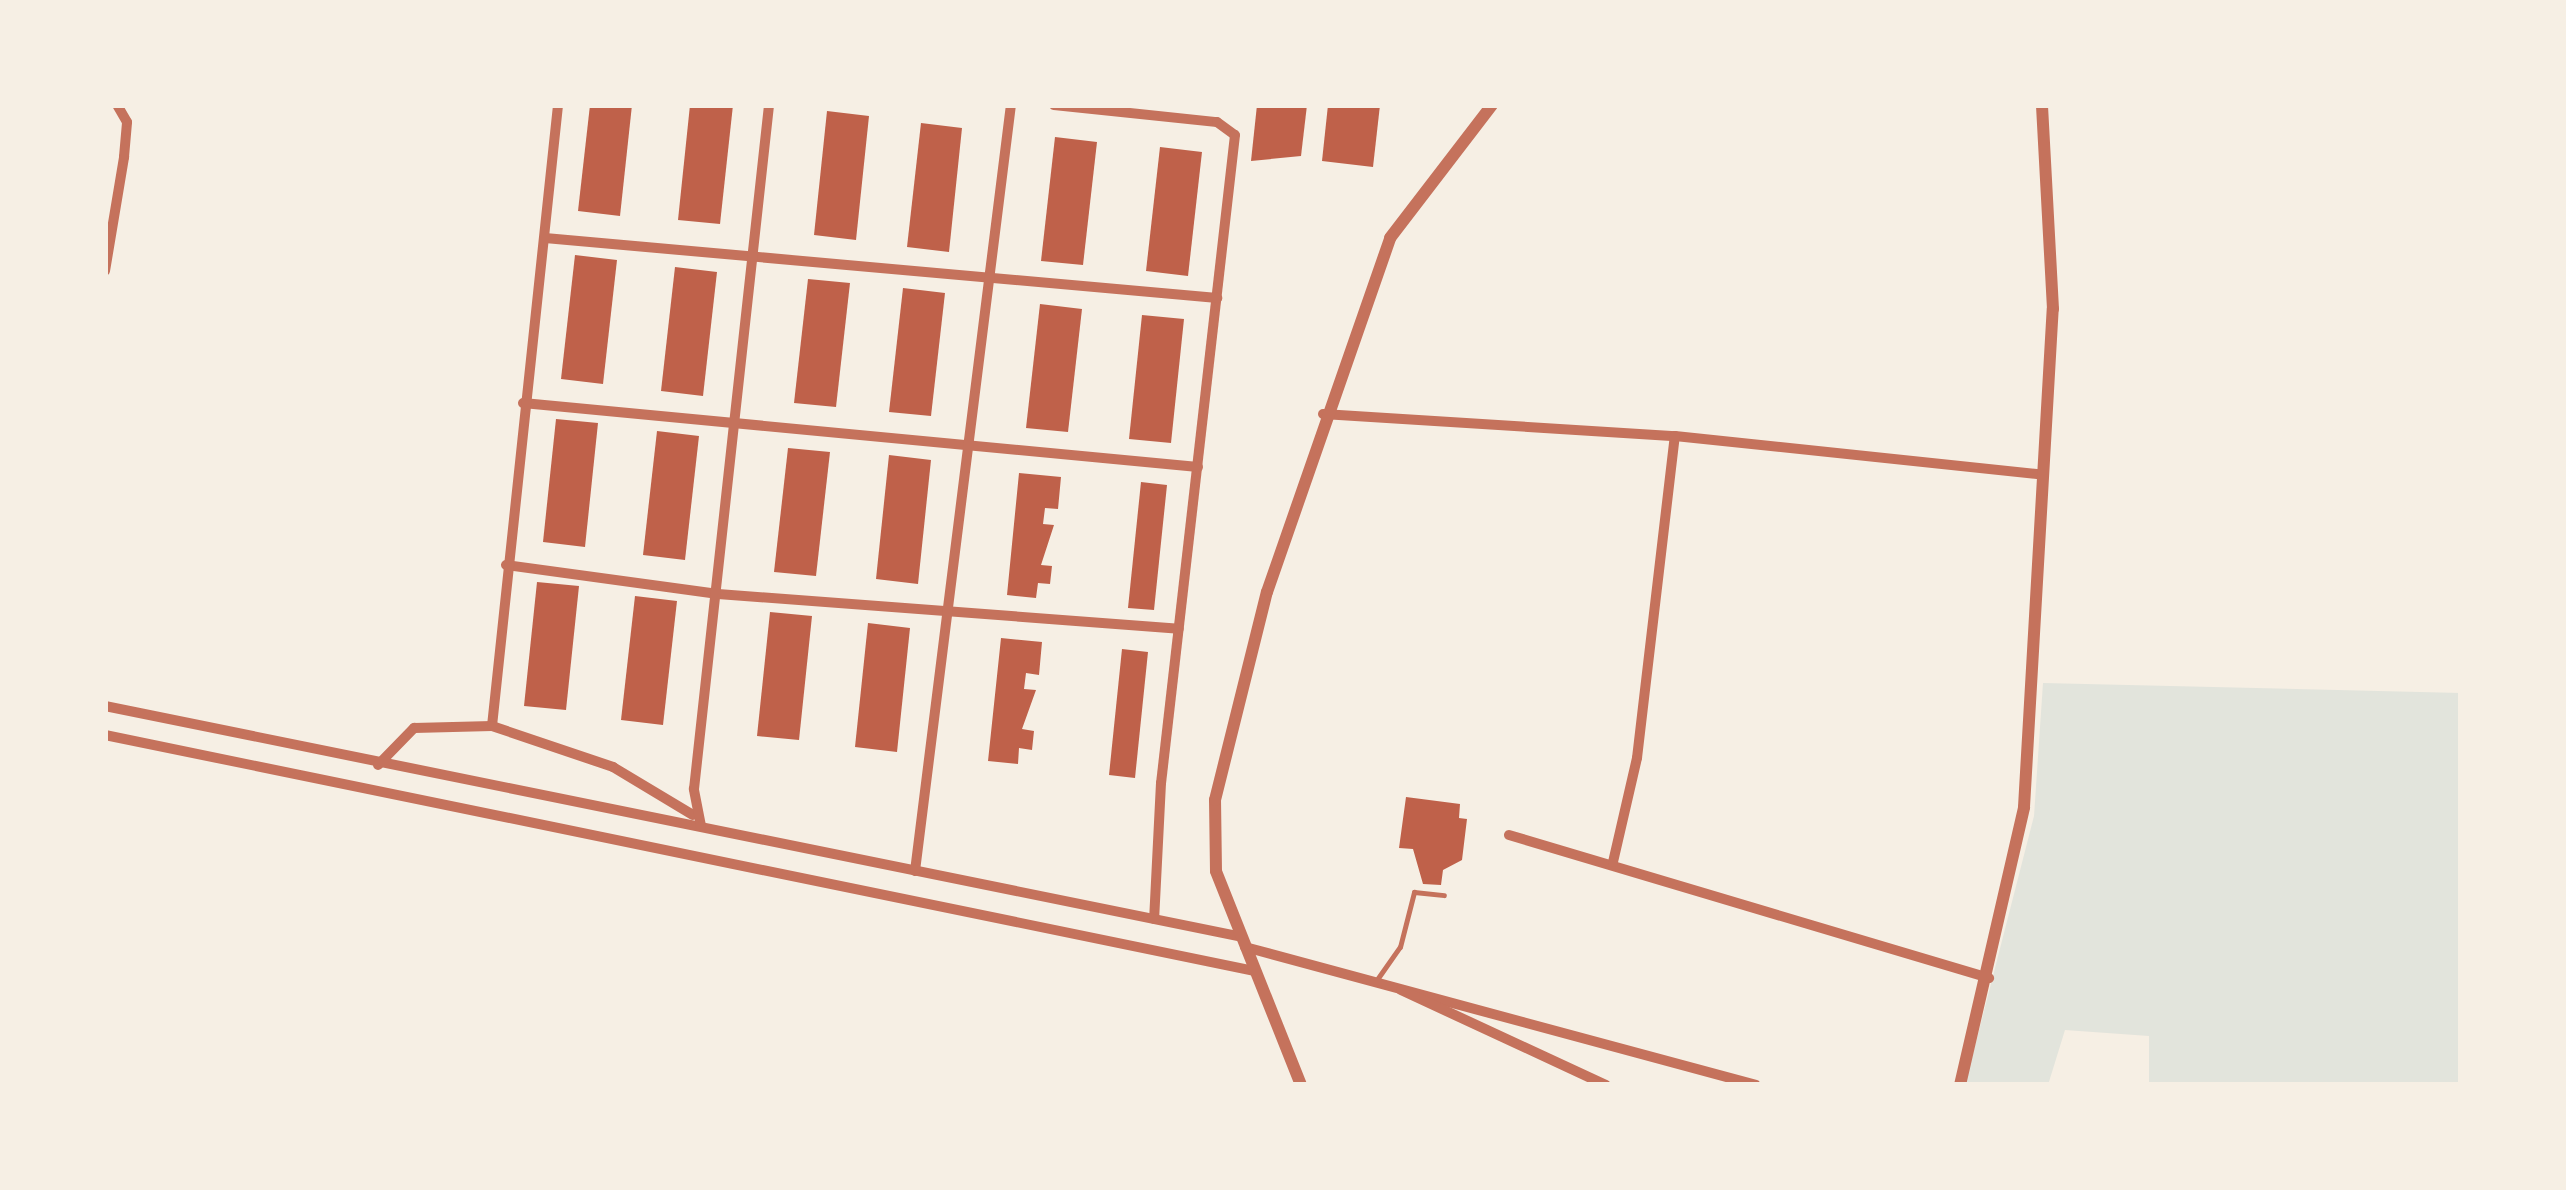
<!DOCTYPE html>
<html>
<head>
<meta charset="utf-8">
<style>
	body { margin:0 }
	#map { position:relative; width:2566px; height:1190px; overflow:hidden; background:#f6efe4; font-family:Karla,sans-serif }
	div>[style] { position:absolute }
	[style*='--x'] { left:calc(var(--x)*1px); top:calc(var(--y)*1px); width:calc(var(--w)*1px); rotate:calc(var(--a)*1deg) }
	.green>* { inset:0; background:#e2e4dc }
	.building>* { inset:0; background:#bf614a }
	.service>* { height:5px; margin:-2.5px; padding:0 2.5px; transform-origin:2.5px; border-radius:2.5px; background:#c5725c }
	.minor>* { height:10px; margin:-5px; padding:0 5px; transform-origin:5px; border-radius:5px; background:#c5725c }
	.tertiary>* { height:12px; margin:-6px; padding:0 6px; transform-origin:6px; border-radius:6px; background:#c5725c }
	span { translate:-50% -50%; white-space:nowrap; text-align:center; line-height:1.15; -webkit-text-stroke:10px #f6efe4; paint-order:stroke }
	.frame { position:absolute; inset:0; border:108px solid #f6efe4; pointer-events:none }
</style>
</head>
<body>
<div id="map">
	<div class="green">
		<i style="clip-path:polygon(2043px 683px,2461px 693px,2461px 1085px,2149px 1085px,2149px 1036px,2065px 1030px,2048px 1085px,1965px 1085px,2034px 816px)"></i>
	</div>
	<div class="building">
		<i style="clip-path:polygon(590px 105px,632px 105px,620px 216px,578px 211px)"></i>
		<i style="clip-path:polygon(690px 105px,733px 105px,720px 224px,678px 220px)"></i>
		<i style="clip-path:polygon(1257px 105px,1307px 105px,1301px 156px,1251px 161px)"></i>
		<i style="clip-path:polygon(1328px 105px,1380px 105px,1373px 167px,1322px 161px)"></i>
		<i style="clip-path:polygon(827px 111px,869px 116px,856px 240px,814px 235px)"></i>
		<i style="clip-path:polygon(921px 123px,962px 128px,949px 252px,907px 247px)"></i>
		<i style="clip-path:polygon(1055px 137px,1097px 142px,1083px 265px,1041px 261px)"></i>
		<i style="clip-path:polygon(1160px 147px,1202px 152px,1188px 276px,1146px 271px)"></i>
		<i style="clip-path:polygon(575px 255px,617px 260px,603px 384px,561px 379px)"></i>
		<i style="clip-path:polygon(675px 267px,717px 272px,703px 396px,661px 391px)"></i>
		<i style="clip-path:polygon(808px 279px,850px 283px,836px 407px,794px 403px)"></i>
		<i style="clip-path:polygon(903px 288px,945px 293px,931px 416px,889px 412px)"></i>
		<i style="clip-path:polygon(1040px 304px,1082px 309px,1068px 432px,1026px 428px)"></i>
		<i style="clip-path:polygon(1142px 315px,1184px 319px,1171px 443px,1129px 439px)"></i>
		<i style="clip-path:polygon(556px 419px,598px 423px,585px 547px,543px 542px)"></i>
		<i style="clip-path:polygon(657px 431px,699px 436px,685px 560px,643px 555px)"></i>
		<i style="clip-path:polygon(788px 448px,830px 452px,816px 576px,774px 572px)"></i>
		<i style="clip-path:polygon(889px 455px,931px 460px,918px 584px,876px 579px)"></i>
		<i style="clip-path:polygon(1019px 473px,1061px 477px,1058px 509px,1045px 508px,1043px 524px,1054px 525px,1041px 565px,1052px 566px,1050px 584px,1038px 583px,1036px 598px,1007px 595px)"></i>
		<i style="clip-path:polygon(1141px 482px,1167px 485px,1154px 610px,1128px 608px)"></i>
		<i style="clip-path:polygon(537px 582px,579px 586px,566px 710px,524px 706px)"></i>
		<i style="clip-path:polygon(635px 596px,677px 601px,663px 725px,621px 720px)"></i>
		<i style="clip-path:polygon(770px 612px,812px 616px,799px 740px,757px 736px)"></i>
		<i style="clip-path:polygon(868px 623px,910px 628px,897px 752px,855px 747px)"></i>
		<i style="clip-path:polygon(1001px 638px,1042px 642px,1039px 675px,1026px 673px,1024px 689px,1036px 690px,1022px 729px,1034px 731px,1032px 750px,1019px 748px,1018px 764px,988px 761px)"></i>
		<i style="clip-path:polygon(1122px 649px,1148px 652px,1135px 778px,1109px 775px)"></i>
		<i style="clip-path:polygon(1406px 797px,1460px 804px,1459px 818px,1467px 819px,1462px 860px,1443px 870px,1441px 885px,1423px 884px,1413px 849px,1399px 848px)"></i>
	</div>
	<div class="service">
		<i style="--x:1378;--y:978;--w:38;--a:-55"></i>
		<i style="--x:1400;--y:947;--w:57;--a:-75.7"></i>
		<i style="--x:1414;--y:892;--w:30;--a:6"></i>
	</div>
	<div class="minor">
		<i style="--x:1054;--y:105;--w:164;--a:6"></i>
		<i style="--x:1217;--y:122;--w:22;--a:36"></i>
		<i style="--x:1235;--y:135;--w:652;--a:96.51"></i>
		<i style="--x:1161;--y:783;--w:136;--a:92.9"></i>
		<i style="--x:545;--y:238;--w:675;--a:5.1"></i>
		<i style="--x:105;--y:271;--w:116;--a:-80.5"></i>
		<i style="--x:124;--y:157;--w:35;--a:-85"></i>
		<i style="--x:127;--y:122;--w:20;--a:-120"></i>
		<i style="--x:523;--y:403;--w:678;--a:5.42"></i>
		<i style="--x:1323;--y:414;--w:353;--a:3.6"></i>
		<i style="--x:1675;--y:436;--w:371;--a:6"></i>
		<i style="--x:506;--y:565;--w:214;--a:7.8"></i>
		<i style="--x:718;--y:594;--w:462;--a:4.3"></i>
		<i style="--x:105;--y:706;--w:1160;--a:11.48"></i>
		<i style="--x:492;--y:726;--w:624;--a:-83.93"></i>
		<i style="--x:105;--y:735;--w:1174;--a:11.6"></i>
		<i style="--x:378;--y:765;--w:52;--a:-45.8"></i>
		<i style="--x:414;--y:728;--w:78;--a:-1.5"></i>
		<i style="--x:492;--y:726;--w:128;--a:18.7"></i>
		<i style="--x:613;--y:767;--w:93;--a:31"></i>
		<i style="--x:701;--y:826;--w:38;--a:-101"></i>
		<i style="--x:694;--y:789;--w:688;--a:-83.74"></i>
		<i style="--x:1509;--y:835;--w:501;--a:16.59"></i>
		<i style="--x:1613;--y:862;--w:107;--a:-77"></i>
		<i style="--x:1637;--y:758;--w:324;--a:-83.3"></i>
		<i style="--x:915;--y:871;--w:772;--a:-82.86"></i>
		<i style="--x:1245;--y:947;--w:529;--a:15.11"></i>
		<i style="--x:1401;--y:990;--w:226;--a:24.9"></i>
	</div>
	<div class="tertiary">
		<i style="--x:1301;--y:1085;--w:230;--a:-111.7"></i>
		<i style="--x:1216;--y:871;--w:71;--a:-90.8"></i>
		<i style="--x:1215;--y:800;--w:214;--a:-76"></i>
		<i style="--x:1267;--y:592;--w:375;--a:-70.8"></i>
		<i style="--x:1390;--y:238;--w:168;--a:-52.5"></i>
		<i style="--x:1960;--y:1085;--w:285;--a:-77"></i>
		<i style="--x:2024;--y:807;--w:499;--a:-86.7"></i>
		<i style="--x:2053;--y:309;--w:204;--a:-93.1"></i>
	</div>
	<div class="frame"></div>
</div>
</body>
</html>
